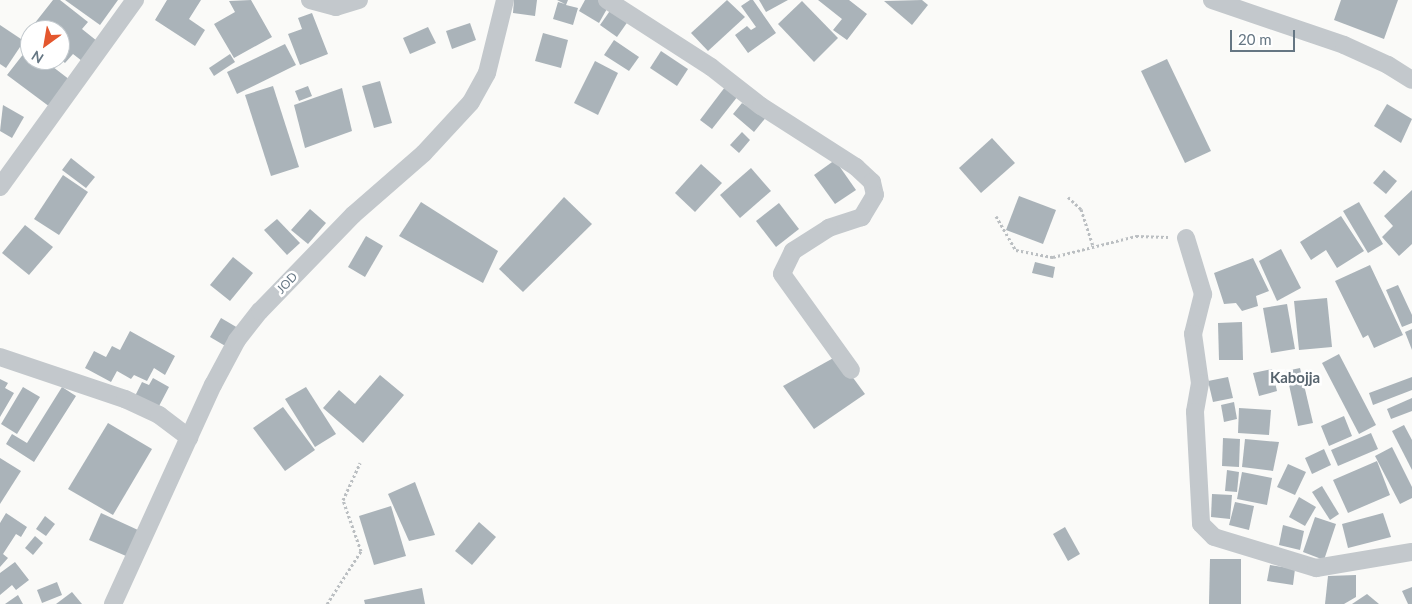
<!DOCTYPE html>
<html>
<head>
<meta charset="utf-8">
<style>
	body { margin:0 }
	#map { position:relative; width:1412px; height:604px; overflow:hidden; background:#fafaf8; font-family:Lato,sans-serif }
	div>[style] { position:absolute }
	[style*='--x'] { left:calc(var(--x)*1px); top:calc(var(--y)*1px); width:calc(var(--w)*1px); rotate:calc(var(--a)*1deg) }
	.building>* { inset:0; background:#aab3b9 }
	.path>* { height:3px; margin-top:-1.5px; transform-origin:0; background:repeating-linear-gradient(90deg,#bbbfc2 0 2.5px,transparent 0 5px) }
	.minor>* { height:18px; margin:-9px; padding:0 9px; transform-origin:9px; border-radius:9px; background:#c3c8cc }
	span { translate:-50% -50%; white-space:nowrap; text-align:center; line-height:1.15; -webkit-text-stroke:5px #fff; paint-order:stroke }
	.street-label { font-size:12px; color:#657683 }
	.quarter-label { font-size:15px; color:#57646e; font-weight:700 }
	.north { position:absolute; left:20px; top:20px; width:50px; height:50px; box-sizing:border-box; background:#fff; border:1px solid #c1c8cd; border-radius:50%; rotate:212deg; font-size:14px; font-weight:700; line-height:20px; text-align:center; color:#657683 }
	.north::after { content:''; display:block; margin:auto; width:18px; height:22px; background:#e4572e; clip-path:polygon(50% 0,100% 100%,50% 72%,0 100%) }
	.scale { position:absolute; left:1230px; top:30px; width:65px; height:22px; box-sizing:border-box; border:2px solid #657683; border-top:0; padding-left:6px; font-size:15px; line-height:18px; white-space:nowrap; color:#657683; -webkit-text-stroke:4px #fff; paint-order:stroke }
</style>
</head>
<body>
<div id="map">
	<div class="building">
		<i style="clip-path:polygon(53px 0,60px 0,88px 22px,82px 29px,97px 41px,82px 61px,73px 54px,65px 63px,60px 59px,60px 30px,27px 33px)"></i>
		<i style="clip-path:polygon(65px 0,118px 0,100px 25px)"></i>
		<i style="clip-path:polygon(167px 0,201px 0,189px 19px,205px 30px,195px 46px,155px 20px)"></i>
		<i style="clip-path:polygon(251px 0,272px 37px,234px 58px,214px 24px,235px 12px,229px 1px)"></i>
		<i style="clip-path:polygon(514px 0,537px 0,535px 16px,513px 13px)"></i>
		<i style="clip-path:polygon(557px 0,568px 0,566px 5px,578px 8px,573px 25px,553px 19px,558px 2px,565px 4px)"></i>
		<i style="clip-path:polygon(585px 0,612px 0,599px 23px,579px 11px)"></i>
		<i style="clip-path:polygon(727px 0,745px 17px,708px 51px,691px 33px)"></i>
		<i style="clip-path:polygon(750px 0,753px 0,776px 33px,748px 53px,735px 35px,747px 26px,751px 30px,756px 27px,741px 6px)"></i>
		<i style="clip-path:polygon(759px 0,788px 0,766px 12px)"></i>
		<i style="clip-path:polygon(818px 0,849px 0,867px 14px,847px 40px,833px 30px,842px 19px)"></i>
		<i style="clip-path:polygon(922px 0,928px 5px,912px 25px,884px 1px)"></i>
		<i style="clip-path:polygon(1341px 0,1398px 0,1384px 39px,1334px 20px)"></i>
		<i style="clip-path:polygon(802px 1px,838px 38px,814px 62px,778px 24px)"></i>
		<i style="clip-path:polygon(614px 5px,631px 17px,617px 37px,600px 25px)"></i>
		<i style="clip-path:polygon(312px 13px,328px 54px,300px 65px,288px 34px,302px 29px,298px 18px)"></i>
		<i style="clip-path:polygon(470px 23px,476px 40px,452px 49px,446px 31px)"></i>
		<i style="clip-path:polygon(0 25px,24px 41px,6px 68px,0 64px)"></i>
		<i style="clip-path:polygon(428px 27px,436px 43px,410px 54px,403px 38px)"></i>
		<i style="clip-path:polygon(543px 33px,568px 40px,561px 68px,535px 61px)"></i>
		<i style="clip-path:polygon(614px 40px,639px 57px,629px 71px,604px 55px)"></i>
		<i style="clip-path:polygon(285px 44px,296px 65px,237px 94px,227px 72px)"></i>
		<i style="clip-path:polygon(28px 48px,30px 60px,44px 60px,70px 80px,50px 107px,7px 75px)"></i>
		<i style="clip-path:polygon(661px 51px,688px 69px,677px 86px,650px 68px)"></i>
		<i style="clip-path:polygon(230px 54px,235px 62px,214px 76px,209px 68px)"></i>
		<i style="clip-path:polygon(1167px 59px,1211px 151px,1185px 163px,1141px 71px)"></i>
		<i style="clip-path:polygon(595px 61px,618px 73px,598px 115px,574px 103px)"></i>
		<i style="clip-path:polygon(380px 81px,392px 123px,374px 128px,362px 86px)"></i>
		<i style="clip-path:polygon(273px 86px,299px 167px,271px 176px,245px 95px)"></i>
		<i style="clip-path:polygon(308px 86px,312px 96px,299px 101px,295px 91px)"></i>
		<i style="clip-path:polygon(725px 87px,738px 96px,712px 129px,700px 120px)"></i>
		<i style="clip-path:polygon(342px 88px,352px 131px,305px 148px,294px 105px)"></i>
		<i style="clip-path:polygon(751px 101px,768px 115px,754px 132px,733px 114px,742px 103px,747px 106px)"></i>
		<i style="clip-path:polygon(1387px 104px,1412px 119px,1401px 143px,1374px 126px)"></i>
		<i style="clip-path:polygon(3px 105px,24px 117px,12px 138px,0 131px)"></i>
		<i style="clip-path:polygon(742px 132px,750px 140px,739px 153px,730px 145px)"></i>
		<i style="clip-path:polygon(992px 138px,1015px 163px,981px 193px,959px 168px)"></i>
		<i style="clip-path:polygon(71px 158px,95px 177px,86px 188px,62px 170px)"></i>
		<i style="clip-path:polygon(835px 160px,856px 190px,835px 204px,814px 175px)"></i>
		<i style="clip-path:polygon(701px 164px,722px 183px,695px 212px,675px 193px)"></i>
		<i style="clip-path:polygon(751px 168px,771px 191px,740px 218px,720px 195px)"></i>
		<i style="clip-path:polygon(1384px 170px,1397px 181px,1386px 194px,1373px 183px)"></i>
		<i style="clip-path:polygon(63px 175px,88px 192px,59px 235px,34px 219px)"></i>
		<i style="clip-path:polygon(1412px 190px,1412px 244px,1399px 256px,1382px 237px,1393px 226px,1384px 216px)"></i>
		<i style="clip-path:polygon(1019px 196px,1056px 210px,1043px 244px,1006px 230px)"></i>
		<i style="clip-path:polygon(564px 197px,592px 224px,523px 292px,499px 269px)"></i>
		<i style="clip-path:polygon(421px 202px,498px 251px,483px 283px,399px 236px)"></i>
		<i style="clip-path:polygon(1359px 202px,1383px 244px,1368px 253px,1343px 211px)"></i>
		<i style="clip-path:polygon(779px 203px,799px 229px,776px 247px,756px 221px)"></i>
		<i style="clip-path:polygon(310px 209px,326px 223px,308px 244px,291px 230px)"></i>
		<i style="clip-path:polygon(1341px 216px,1364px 251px,1337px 268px,1326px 250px,1311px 260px,1300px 242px)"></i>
		<i style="clip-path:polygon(277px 219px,300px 243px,287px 255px,264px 230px)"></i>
		<i style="clip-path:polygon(25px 225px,53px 247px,29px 275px,2px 253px)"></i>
		<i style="clip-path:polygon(366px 236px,383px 246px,365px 277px,348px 267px)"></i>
		<i style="clip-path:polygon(1281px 249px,1301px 288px,1277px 301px,1259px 261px)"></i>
		<i style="clip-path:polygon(233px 257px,253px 273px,230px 301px,210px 285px)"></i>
		<i style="clip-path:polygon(1253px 258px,1269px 291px,1256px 296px,1258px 306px,1242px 311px,1236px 303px,1224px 304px,1214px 273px)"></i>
		<i style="clip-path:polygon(1035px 262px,1055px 267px,1053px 278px,1032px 273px)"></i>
		<i style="clip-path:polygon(1370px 265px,1403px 335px,1374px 348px,1368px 335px,1363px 338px,1335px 281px)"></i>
		<i style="clip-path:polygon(1398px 285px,1412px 315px,1412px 323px,1402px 327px,1386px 290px)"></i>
		<i style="clip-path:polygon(1327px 298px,1332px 347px,1299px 350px,1294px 301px)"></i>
		<i style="clip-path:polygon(1287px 304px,1295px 349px,1271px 353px,1263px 308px)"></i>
		<i style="clip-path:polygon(221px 318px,238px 328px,227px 347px,210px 337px)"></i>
		<i style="clip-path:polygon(1242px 322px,1243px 360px,1219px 360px,1218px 323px)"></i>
		<i style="clip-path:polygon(1412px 329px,1412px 350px,1405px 332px)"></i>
		<i style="clip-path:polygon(130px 331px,175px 356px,165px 375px,154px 368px,147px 381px,134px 375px,131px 379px,117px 371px,111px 382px,85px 368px,94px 351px,106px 357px,112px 346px,120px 350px)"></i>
		<i style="clip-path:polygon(1339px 354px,1376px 425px,1359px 434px,1322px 363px)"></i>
		<i style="clip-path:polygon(837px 356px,865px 394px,814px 429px,783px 386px)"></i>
		<i style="clip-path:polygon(1300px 368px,1313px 423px,1298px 426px,1286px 371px)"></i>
		<i style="clip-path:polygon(1272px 369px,1277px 391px,1259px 396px,1253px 373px)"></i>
		<i style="clip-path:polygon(380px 375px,404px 395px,363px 443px,323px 408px,339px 390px,355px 404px)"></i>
		<i style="clip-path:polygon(1228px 377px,1233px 398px,1213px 402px,1208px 381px)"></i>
		<i style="clip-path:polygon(1412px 377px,1412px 390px,1373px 405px,1369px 393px)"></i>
		<i style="clip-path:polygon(153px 378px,169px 387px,158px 408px,135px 396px,142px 382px,149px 385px)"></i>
		<i style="clip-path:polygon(0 379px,8px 383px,5px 388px,14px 393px,0 417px)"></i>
		<i style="clip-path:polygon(23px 387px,40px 397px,17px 434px,1px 424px)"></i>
		<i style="clip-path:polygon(62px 387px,76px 396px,34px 462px,6px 444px,12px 434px,27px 443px)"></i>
		<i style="clip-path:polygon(306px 387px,336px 434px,315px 447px,285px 399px)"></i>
		<i style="clip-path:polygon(1412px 398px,1412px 411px,1391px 419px,1387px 409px)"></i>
		<i style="clip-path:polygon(1234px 402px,1237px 419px,1224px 422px,1221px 405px)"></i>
		<i style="clip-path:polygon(283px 407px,315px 450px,285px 471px,253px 428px)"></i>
		<i style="clip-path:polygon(1239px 408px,1271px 410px,1269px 435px,1238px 433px)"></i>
		<i style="clip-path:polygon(1344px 416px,1352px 436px,1329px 446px,1321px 426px)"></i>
		<i style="clip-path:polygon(108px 423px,152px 449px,113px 515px,68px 489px)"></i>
		<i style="clip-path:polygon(1404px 425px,1412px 440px,1412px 470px,1392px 431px)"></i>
		<i style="clip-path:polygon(1371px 433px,1378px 449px,1338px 466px,1331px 450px)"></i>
		<i style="clip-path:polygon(1223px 438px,1240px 439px,1239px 467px,1222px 466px)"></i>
		<i style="clip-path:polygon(1245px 439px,1279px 442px,1273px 471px,1242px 467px)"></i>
		<i style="clip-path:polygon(1392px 447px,1412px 487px,1412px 498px,1400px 504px,1375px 456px)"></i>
		<i style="clip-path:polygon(1324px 449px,1331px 465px,1312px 474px,1305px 458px)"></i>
		<i style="clip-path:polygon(0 458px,21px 471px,0 504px)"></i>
		<i style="clip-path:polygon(1377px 461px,1390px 495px,1348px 513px,1333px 480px)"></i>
		<i style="clip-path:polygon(1288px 464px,1306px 472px,1295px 495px,1277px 487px)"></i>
		<i style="clip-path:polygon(1227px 470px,1239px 472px,1237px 492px,1225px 491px)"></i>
		<i style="clip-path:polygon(1242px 472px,1272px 478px,1267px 505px,1237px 499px)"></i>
		<i style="clip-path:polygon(415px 482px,435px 535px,409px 541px,388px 494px)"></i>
		<i style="clip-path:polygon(1322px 486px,1339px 514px,1330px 520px,1312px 492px)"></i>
		<i style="clip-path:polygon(1212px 494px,1232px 495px,1230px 519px,1211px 517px)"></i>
		<i style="clip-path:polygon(1299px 497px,1316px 507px,1305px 526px,1289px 517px)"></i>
		<i style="clip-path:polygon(1235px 502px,1254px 506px,1249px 530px,1229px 525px)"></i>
		<i style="clip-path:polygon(391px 506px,406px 556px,374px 565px,359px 516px)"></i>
		<i style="clip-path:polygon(6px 513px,27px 527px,21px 537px,16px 534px,3px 554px,8px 558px,0 567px,0 523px)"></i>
		<i style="clip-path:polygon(101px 513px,138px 530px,126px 556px,89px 540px)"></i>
		<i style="clip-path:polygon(1383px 513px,1391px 537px,1348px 548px,1342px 524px)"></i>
		<i style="clip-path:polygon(45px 516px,55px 524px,46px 536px,36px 529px)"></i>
		<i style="clip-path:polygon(1315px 517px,1336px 524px,1324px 560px,1303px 552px)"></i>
		<i style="clip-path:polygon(479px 522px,496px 537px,472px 565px,455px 551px)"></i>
		<i style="clip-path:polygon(1283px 525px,1304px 531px,1300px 550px,1279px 545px)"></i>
		<i style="clip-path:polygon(1065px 527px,1080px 554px,1068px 561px,1053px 534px)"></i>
		<i style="clip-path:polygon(35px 536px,43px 543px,33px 555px,25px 548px)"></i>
		<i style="clip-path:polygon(1210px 559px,1241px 559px,1241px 604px,1209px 604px)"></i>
		<i style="clip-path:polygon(15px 562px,29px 580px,16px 590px,12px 585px,0 595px,0 573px)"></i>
		<i style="clip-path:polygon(1270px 565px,1295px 569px,1293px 585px,1267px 581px)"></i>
		<i style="clip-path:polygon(1356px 575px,1356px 597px,1344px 604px,1325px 604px,1328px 576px)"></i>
		<i style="clip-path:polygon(57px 582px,62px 595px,42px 603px,37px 590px)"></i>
		<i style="clip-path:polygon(1412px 587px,1412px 604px,1408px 604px,1402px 591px)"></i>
		<i style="clip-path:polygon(422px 588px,425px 604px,365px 604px,364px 600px)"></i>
		<i style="clip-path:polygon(72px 592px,82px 604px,56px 604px)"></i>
		<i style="clip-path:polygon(1367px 594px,1379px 604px,1352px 604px)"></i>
		<i style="clip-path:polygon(18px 595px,23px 604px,5px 604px)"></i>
	</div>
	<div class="path">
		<i style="--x:1068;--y:197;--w:18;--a:43"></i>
		<i style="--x:1081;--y:209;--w:39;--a:72"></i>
		<i style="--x:996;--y:216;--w:39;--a:60"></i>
		<i style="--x:1016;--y:250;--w:38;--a:11"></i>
		<i style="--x:1053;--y:257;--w:86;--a:-14.2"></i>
		<i style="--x:1136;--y:236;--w:32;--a:2"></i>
		<i style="--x:327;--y:604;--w:63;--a:-57.3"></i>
		<i style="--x:361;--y:551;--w:54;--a:-109.4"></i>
		<i style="--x:343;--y:500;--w:41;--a:-65.3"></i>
	</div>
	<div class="minor">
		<i style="--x:310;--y:0;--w:27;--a:15"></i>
		<i style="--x:336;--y:7;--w:24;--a:-17"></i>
		<i style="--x:607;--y:0;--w:124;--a:32.8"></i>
		<i style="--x:711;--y:67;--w:63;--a:38"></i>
		<i style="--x:761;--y:106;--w:113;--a:32.7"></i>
		<i style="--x:856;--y:167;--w:22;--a:43"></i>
		<i style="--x:872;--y:182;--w:13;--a:77"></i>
		<i style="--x:875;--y:195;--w:26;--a:121"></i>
		<i style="--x:862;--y:217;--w:35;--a:162"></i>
		<i style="--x:829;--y:228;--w:43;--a:147.4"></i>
		<i style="--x:793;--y:251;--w:25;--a:116"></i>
		<i style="--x:782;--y:274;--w:118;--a:54.3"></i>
		<i style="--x:1212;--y:0;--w:139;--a:18.8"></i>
		<i style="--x:1344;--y:45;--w:48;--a:24.4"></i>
		<i style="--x:1388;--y:65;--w:28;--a:32"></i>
		<i style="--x:0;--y:187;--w:231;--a:-54.2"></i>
		<i style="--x:1186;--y:238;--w:59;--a:73.1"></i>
		<i style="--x:1203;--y:294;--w:41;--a:104"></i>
		<i style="--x:1193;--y:334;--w:49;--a:81.9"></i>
		<i style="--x:1200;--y:383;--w:29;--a:100"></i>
		<i style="--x:1195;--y:412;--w:112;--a:86.9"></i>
		<i style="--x:1201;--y:524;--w:18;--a:45"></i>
		<i style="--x:1214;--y:537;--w:107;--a:16.9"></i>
		<i style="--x:1316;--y:568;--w:97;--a:-9.5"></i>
		<i style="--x:0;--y:357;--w:132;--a:18.6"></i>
		<i style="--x:125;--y:399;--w:38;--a:25"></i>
		<i style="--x:159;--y:415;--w:38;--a:37"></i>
		<i style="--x:113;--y:604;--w:241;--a:-65.5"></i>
		<i style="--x:213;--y:385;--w:51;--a:-61.9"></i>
		<i style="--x:237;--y:340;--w:37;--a:-52"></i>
		<i style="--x:260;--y:311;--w:134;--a:-45.9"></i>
		<i style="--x:353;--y:215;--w:94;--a:-41.1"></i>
		<i style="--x:424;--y:153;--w:69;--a:-47.3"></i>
		<i style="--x:471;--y:102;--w:33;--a:-61"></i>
		<i style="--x:487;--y:73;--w:75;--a:-76.1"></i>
	</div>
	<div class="street-label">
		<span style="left:287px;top:283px;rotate:-46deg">JOD</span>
	</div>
	<div class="quarter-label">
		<span style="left:1295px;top:378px">Kabojja</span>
	</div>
	<div class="north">N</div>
	<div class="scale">20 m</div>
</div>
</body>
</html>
